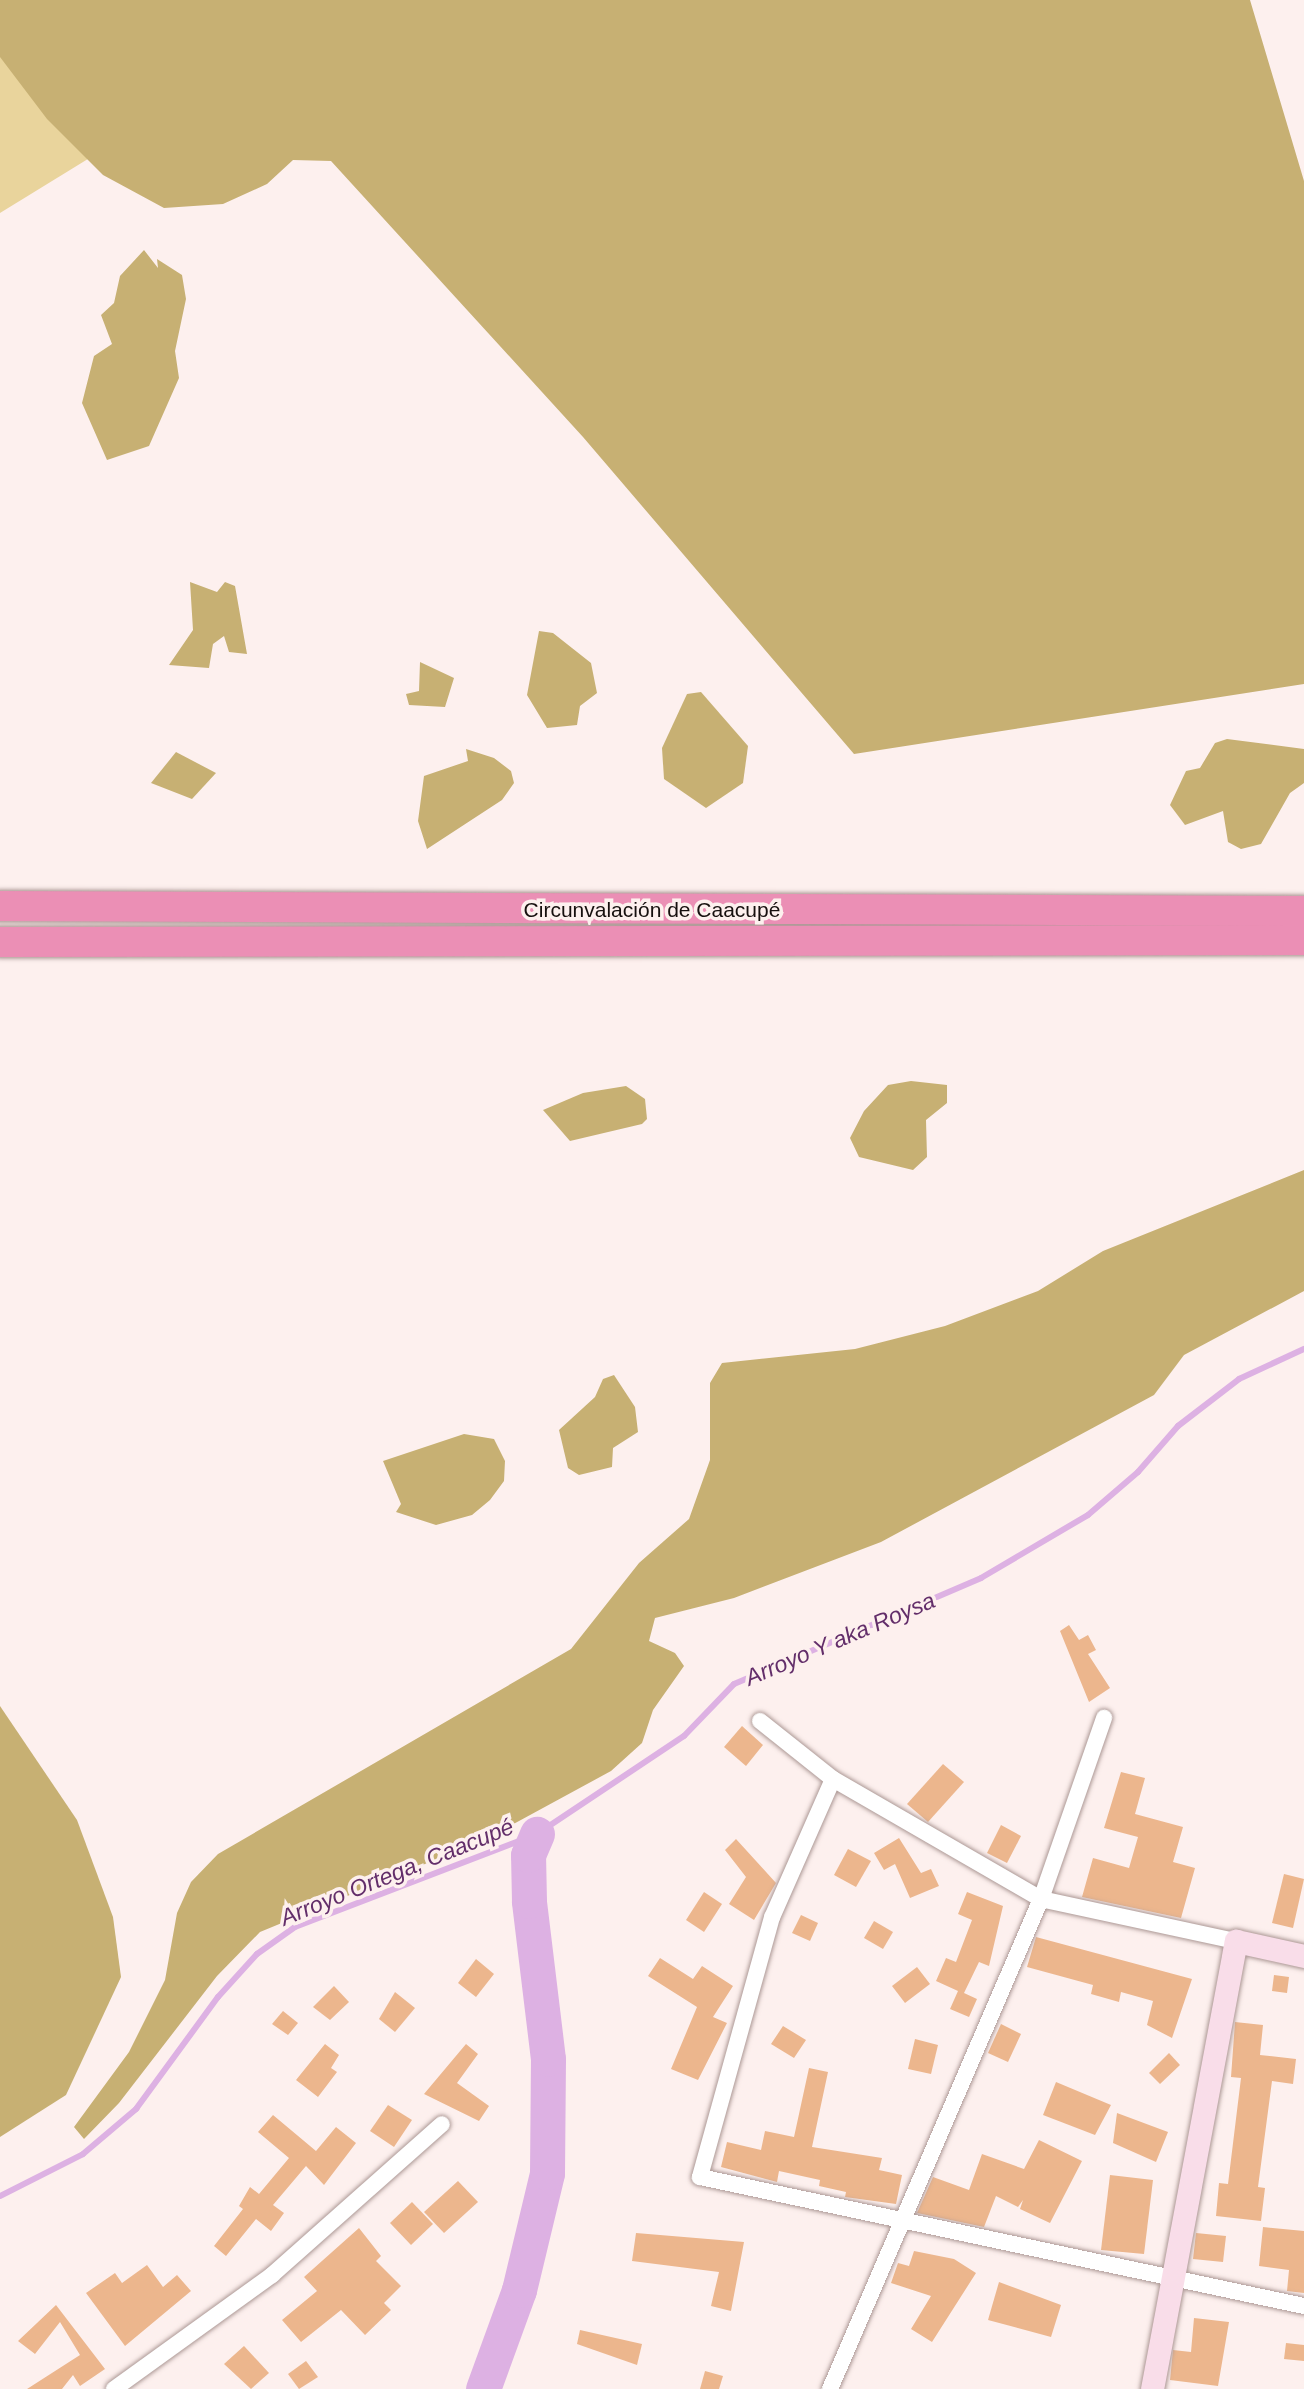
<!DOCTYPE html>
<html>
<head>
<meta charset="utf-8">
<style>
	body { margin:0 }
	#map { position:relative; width:1304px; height:2389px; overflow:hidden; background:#fdf0ee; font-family:Helvetica,sans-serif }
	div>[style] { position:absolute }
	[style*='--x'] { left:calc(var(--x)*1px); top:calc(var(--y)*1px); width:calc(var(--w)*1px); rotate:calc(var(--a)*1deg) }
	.green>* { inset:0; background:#e9d49c }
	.forest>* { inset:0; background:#c7b073 }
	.stream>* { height:6px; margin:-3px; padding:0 3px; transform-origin:3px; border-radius:3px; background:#ddb1e3 }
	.river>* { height:35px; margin:-17.5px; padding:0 17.5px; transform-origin:17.5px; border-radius:17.5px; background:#ddb1e3 }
	.building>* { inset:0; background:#ecb68d }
	.roads { filter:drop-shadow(0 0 2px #ac9895) drop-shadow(0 0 2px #ac9895) }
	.street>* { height:16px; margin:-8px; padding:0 8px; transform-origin:8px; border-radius:8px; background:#fff }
	.secondary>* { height:23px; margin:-11.5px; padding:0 11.5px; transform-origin:11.5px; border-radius:11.5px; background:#f9dde9 }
	.highway>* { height:30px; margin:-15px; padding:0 15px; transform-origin:15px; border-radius:15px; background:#eb8fb5 }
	span { translate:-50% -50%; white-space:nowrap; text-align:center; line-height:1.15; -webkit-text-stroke:7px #fdf0ee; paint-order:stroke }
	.street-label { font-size:21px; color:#17100f }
	.water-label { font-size:23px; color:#632e6a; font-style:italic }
</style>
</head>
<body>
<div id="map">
	<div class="green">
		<i style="clip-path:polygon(0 0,236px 68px,0 213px)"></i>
	</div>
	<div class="forest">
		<i style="clip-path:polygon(0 0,1250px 0,1304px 181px,1304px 684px,854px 754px,583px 437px,331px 161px,293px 160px,267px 184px,223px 204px,164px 208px,103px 175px,47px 119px,0 57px)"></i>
		<i style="clip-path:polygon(144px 250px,158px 268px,157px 259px,182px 275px,186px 299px,175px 351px,179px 378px,149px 446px,107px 460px,82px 403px,94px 356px,112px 344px,101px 315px,114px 303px,120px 276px)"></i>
		<i style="clip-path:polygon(190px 582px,217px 592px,225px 582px,235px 586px,247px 654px,229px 652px,224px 636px,213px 644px,209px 668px,169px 665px,193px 630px)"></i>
		<i style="clip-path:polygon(539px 631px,553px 633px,591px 663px,597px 693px,580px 706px,577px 725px,547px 728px,527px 695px)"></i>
		<i style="clip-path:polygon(420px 662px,454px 678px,445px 707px,409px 705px,406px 694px,419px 691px)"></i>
		<i style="clip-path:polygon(701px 692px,748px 746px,743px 783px,706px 808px,664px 779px,662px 748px,687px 694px)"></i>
		<i style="clip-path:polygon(1227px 739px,1304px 749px,1304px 783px,1290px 793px,1261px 844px,1241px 849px,1228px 842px,1223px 811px,1185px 825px,1170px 805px,1186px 771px,1200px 768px,1215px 743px)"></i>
		<i style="clip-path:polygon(466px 749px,494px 758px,511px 771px,514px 783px,502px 800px,427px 849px,418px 821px,424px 776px,468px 761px)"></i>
		<i style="clip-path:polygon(176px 752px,216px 773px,192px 799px,151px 783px)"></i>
		<i style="clip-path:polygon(911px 1081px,947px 1085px,947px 1103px,926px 1120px,927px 1157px,913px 1170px,859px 1157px,850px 1138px,864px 1111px,888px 1085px)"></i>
		<i style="clip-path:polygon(626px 1086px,645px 1099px,647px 1119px,642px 1124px,570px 1141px,543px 1110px,583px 1093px)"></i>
		<i style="clip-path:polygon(1304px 1170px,1304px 1291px,1184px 1355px,1154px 1395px,881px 1542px,734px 1598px,655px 1618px,649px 1641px,675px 1653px,684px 1666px,653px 1710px,642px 1743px,611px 1771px,488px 1838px,260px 1932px,217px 1976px,119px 2103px,84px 2139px,74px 2127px,129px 2052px,165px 1980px,177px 1913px,191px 1882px,218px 1854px,571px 1649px,639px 1563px,689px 1519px,710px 1460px,710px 1383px,722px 1363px,855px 1349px,945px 1326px,1038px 1291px,1103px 1251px)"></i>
		<i style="clip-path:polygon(614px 1375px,635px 1407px,638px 1432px,613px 1448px,612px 1467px,579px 1475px,568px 1468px,559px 1430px,595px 1397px,603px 1379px)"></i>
		<i style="clip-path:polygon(464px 1434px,494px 1439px,505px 1461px,504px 1481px,490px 1500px,472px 1515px,436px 1525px,396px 1512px,401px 1504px,383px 1461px)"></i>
		<i style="clip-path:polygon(0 1706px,77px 1820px,113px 1917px,121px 1977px,66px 2095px,0 2137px)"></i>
	</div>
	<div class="stream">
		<i style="--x:0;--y:2196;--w:93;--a:-26.8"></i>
		<i style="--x:83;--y:2154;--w:70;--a:-40.3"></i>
		<i style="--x:136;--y:2109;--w:139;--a:-53.8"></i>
		<i style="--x:218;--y:1997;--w:58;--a:-47.8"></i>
		<i style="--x:257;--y:1954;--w:47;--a:-35.4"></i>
		<i style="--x:295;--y:1927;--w:259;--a:-21"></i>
		<i style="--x:537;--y:1834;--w:177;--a:-33.7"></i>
		<i style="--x:684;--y:1736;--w:72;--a:-46.1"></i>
		<i style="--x:734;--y:1684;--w:269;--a:-23.2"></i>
		<i style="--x:981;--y:1578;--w:124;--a:-30.5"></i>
		<i style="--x:1088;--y:1515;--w:66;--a:-40.7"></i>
		<i style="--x:1138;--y:1472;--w:61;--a:-49"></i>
		<i style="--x:1178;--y:1426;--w:77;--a:-37.6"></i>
		<i style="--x:1239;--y:1379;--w:72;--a:-24.8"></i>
	</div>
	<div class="river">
		<i style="--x:483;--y:2389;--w:105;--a:-70"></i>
		<i style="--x:519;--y:2290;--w:120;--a:-76.5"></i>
		<i style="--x:547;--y:2173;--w:114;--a:-89.5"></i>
		<i style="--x:548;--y:2059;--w:159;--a:-96.9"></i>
		<i style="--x:529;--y:1901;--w:46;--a:-91.2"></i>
		<i style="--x:528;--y:1855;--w:23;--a:-67"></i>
	</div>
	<div class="building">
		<i style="clip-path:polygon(1069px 1625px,1079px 1640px,1088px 1635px,1096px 1650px,1088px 1654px,1110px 1688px,1089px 1702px,1060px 1631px)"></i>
		<i style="clip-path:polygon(742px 1726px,763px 1745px,746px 1766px,724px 1747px)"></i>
		<i style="clip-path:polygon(943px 1764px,964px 1782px,928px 1822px,907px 1804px)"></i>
		<i style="clip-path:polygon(1121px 1772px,1145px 1778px,1135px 1814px,1183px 1827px,1173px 1862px,1195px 1868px,1181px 1918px,1082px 1897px,1093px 1858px,1129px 1868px,1138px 1837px,1104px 1828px)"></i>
		<i style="clip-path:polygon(1001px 1825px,1021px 1836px,1007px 1863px,987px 1853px)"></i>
		<i style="clip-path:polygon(899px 1838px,921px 1873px,931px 1869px,939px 1886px,910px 1898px,895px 1864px,884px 1870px,874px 1853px)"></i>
		<i style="clip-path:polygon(736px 1839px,776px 1883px,754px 1920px,729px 1904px,746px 1877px,725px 1850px)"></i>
		<i style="clip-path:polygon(848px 1849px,871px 1861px,856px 1887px,834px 1875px)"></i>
		<i style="clip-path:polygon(1284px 1874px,1304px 1879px,1293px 1928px,1272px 1923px)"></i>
		<i style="clip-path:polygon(704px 1892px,722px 1904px,704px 1932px,686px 1920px)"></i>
		<i style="clip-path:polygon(967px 1892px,1003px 1906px,989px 1966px,979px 1962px,964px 1993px,977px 1999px,969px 2017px,950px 2009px,958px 1991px,936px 1981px,946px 1958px,956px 1962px,972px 1920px,958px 1914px)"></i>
		<i style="clip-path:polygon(801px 1915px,818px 1923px,810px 1941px,792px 1933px)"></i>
		<i style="clip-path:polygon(874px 1921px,893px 1932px,883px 1949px,864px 1938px)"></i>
		<i style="clip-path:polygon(1036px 1937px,1192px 1979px,1172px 2038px,1147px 2025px,1153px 2001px,1121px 1992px,1119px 2002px,1091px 1994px,1093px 1985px,1027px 1967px)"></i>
		<i style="clip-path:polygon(660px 1958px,693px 1979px,702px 1966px,733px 1986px,713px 2017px,727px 2023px,698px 2080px,671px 2069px,697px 2007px,648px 1976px)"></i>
		<i style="clip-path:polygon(476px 1959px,494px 1974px,476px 1997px,458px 1983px)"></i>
		<i style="clip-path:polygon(917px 1967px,930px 1984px,905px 2003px,892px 1986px)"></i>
		<i style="clip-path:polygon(1274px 1975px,1289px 1977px,1287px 1993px,1272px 1991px)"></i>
		<i style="clip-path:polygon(334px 1986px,349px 2002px,330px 2020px,313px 2007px)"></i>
		<i style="clip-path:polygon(395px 1992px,415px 2008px,395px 2032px,379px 2019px)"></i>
		<i style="clip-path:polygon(283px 2011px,298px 2023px,288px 2035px,272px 2024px)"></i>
		<i style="clip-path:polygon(1235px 2022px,1263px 2025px,1260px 2055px,1296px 2059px,1293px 2084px,1272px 2081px,1258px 2187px,1265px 2188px,1261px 2221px,1216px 2216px,1219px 2183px,1228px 2184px,1241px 2078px,1231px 2077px)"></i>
		<i style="clip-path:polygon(1001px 2024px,1021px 2034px,1008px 2062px,988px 2053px)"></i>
		<i style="clip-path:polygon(783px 2026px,806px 2040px,794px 2058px,771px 2044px)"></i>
		<i style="clip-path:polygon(915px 2039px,938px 2045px,931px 2074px,908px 2069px)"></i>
		<i style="clip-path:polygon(325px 2044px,339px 2055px,331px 2068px,337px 2072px,318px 2097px,296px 2080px)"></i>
		<i style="clip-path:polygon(466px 2044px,478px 2054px,457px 2083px,489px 2106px,479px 2121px,424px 2094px)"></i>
		<i style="clip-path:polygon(1169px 2053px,1180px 2065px,1160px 2084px,1149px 2073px)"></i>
		<i style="clip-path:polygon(809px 2068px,828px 2072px,812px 2147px,882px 2158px,879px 2170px,902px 2175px,896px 2204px,845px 2197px,846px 2192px,819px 2186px,820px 2180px,779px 2171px,777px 2182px,721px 2167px,727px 2142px,761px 2150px,765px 2131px,794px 2137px)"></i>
		<i style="clip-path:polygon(1056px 2082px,1111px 2105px,1095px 2135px,1043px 2115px)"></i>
		<i style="clip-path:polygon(388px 2105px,412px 2120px,394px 2147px,370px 2131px)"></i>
		<i style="clip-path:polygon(1117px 2113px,1168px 2132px,1156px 2162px,1113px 2143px)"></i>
		<i style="clip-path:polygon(273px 2115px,316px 2151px,336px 2127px,356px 2143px,324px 2185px,306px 2166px,273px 2205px,284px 2213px,271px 2231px,256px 2219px,226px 2256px,214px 2246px,243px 2209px,239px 2206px,250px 2187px,259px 2194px,289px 2158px,258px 2132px)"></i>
		<i style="clip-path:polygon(1039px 2140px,1082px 2161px,1050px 2223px,1020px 2209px,1023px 2200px,1018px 2207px,996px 2196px,984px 2227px,917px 2213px,933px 2177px,969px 2190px,982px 2154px,1024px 2169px)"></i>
		<i style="clip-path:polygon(1110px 2175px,1153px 2180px,1144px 2254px,1101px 2250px)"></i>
		<i style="clip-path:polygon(458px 2181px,478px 2202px,444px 2233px,424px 2212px)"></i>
		<i style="clip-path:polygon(412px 2202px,433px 2224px,411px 2245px,390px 2223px)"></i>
		<i style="clip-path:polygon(1263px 2227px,1304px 2231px,1304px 2293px,1287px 2291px,1289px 2270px,1259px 2266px)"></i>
		<i style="clip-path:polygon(359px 2228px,381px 2256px,376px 2261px,401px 2286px,384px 2303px,391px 2310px,365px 2335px,341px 2310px,301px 2342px,282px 2320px,317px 2291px,304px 2277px)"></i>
		<i style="clip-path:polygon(636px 2233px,744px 2242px,731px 2311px,711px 2306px,719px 2272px,632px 2261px)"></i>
		<i style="clip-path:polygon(1196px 2233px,1226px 2236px,1223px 2262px,1193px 2259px)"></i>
		<i style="clip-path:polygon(914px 2251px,954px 2259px,976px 2273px,932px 2342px,911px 2329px,931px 2296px,891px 2283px,898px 2263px,909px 2266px)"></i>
		<i style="clip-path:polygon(147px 2265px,163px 2287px,177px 2275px,191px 2291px,125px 2346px,86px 2293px,115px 2273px,122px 2283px)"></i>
		<i style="clip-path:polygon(999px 2282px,1061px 2305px,1051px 2337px,988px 2320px)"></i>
		<i style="clip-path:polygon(56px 2305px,105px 2369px,80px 2386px,73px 2375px,62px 2389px,27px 2389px,80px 2355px,60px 2322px,35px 2354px,18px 2341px)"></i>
		<i style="clip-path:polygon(1194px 2318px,1229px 2322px,1218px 2386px,1170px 2380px,1173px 2350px,1191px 2352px)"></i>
		<i style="clip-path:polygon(580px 2330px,642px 2344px,637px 2365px,577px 2344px)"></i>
		<i style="clip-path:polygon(1286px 2343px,1304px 2345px,1304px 2361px,1284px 2359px)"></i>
		<i style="clip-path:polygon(244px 2346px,269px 2373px,251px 2389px,224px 2364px)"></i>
		<i style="clip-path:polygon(306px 2361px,318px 2377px,299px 2389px,288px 2374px)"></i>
		<i style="clip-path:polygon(705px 2371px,723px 2376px,719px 2389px,700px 2389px)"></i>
	</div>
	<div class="roads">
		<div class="street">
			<i style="--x:760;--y:1721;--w:93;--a:38.5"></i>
			<i style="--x:833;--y:1779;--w:240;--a:30"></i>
			<i style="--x:1041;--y:1899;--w:199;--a:12.2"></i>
			<i style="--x:833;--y:1779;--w:151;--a:113.8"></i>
			<i style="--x:772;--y:1917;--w:270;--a:105.5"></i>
			<i style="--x:700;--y:2177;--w:618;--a:12.06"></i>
			<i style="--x:114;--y:2389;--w:195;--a:-35.8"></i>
			<i style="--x:272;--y:2275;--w:227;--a:-41.6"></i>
			<i style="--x:830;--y:2389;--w:533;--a:-66.7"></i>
			<i style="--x:1041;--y:1899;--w:192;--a:-70.8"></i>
		</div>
		<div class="secondary">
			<i style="--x:1152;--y:2389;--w:456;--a:-79.4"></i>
			<i style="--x:1236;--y:1941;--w:70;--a:12.4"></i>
		</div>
		<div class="highway">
			<i style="--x:0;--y:906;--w:1304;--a:0.22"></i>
			<i style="--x:0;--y:942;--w:1304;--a:-0.09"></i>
		</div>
	</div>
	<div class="street-label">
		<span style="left:652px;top:910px">Circunvalación de Caacupé</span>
	</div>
	<div class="water-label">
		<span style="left:840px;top:1639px;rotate:-23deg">Arroyo Y aka Roysa</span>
		<span style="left:397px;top:1872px;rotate:-22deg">Arroyo Ortega, Caacupé</span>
	</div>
</div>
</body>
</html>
